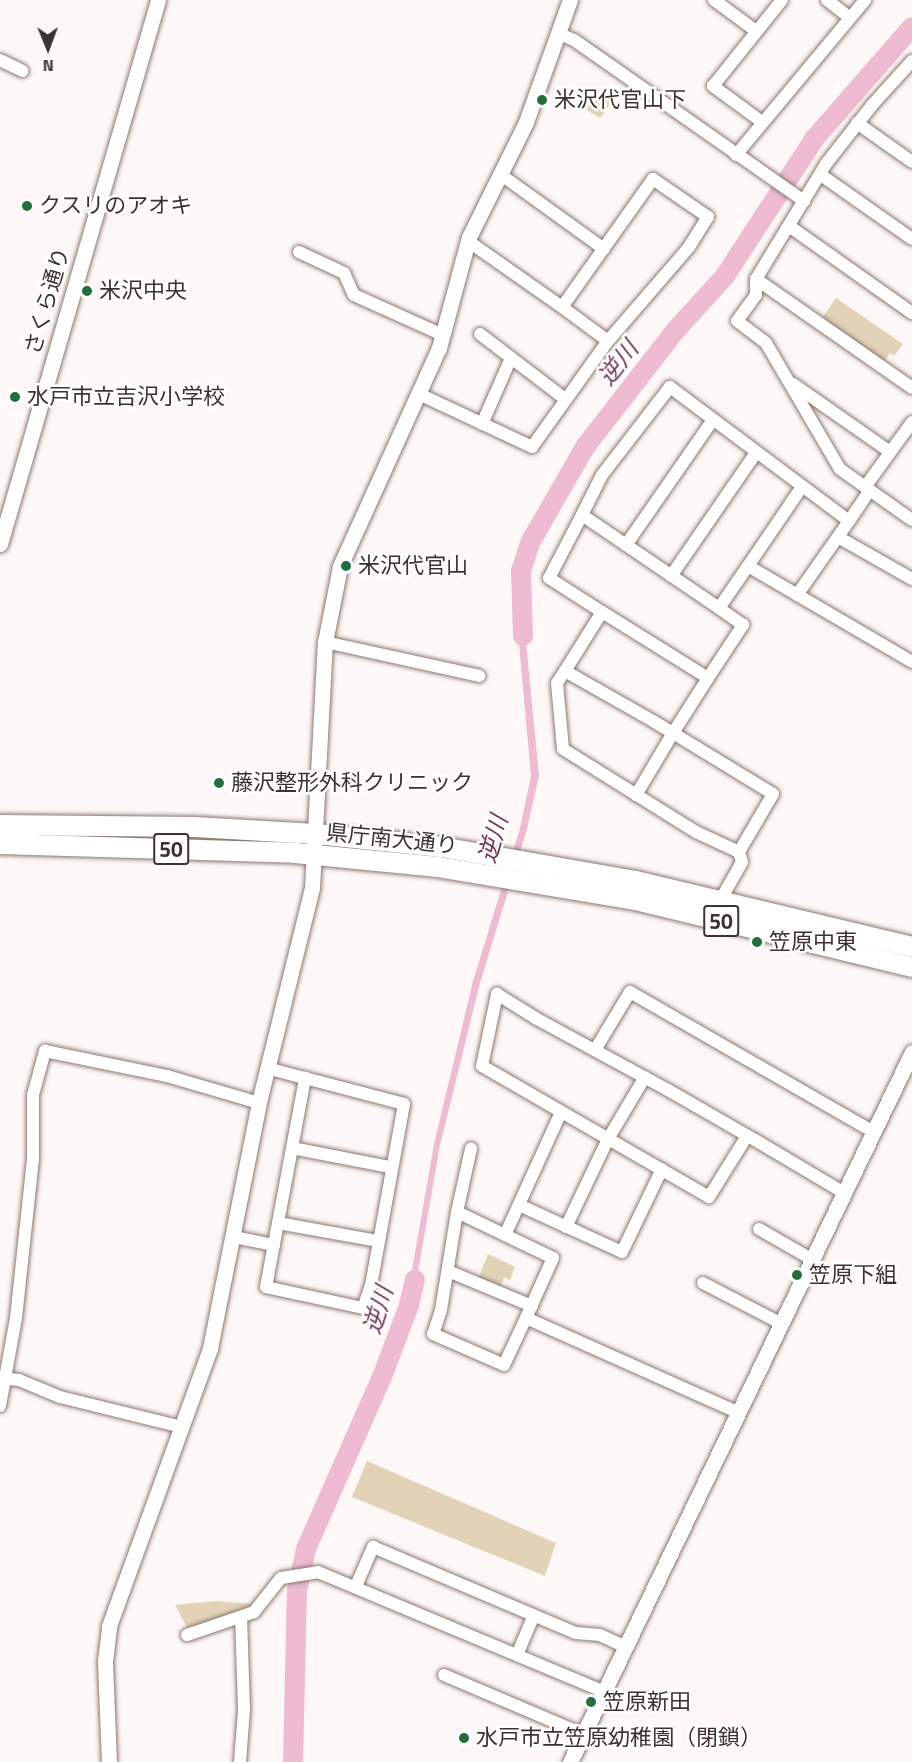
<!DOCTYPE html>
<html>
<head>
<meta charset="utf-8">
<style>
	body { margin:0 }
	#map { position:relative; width:912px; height:1762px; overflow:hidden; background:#fdf8f7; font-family:"Titillium Web","Noto Sans JP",sans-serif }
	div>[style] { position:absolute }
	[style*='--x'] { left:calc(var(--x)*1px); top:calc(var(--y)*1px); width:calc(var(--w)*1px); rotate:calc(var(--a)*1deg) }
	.green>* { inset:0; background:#e2d3b7 }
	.water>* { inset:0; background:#eebbd0 }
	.river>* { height:20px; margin:-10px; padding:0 10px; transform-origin:10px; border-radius:10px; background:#eebbd0 }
	.roads { filter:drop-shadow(0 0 2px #8b7770) drop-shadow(0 0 2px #8b7770) }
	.minor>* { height:12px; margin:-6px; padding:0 6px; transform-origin:6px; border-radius:6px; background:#fff }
	.tertiary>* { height:15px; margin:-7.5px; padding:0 7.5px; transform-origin:7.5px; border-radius:7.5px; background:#fff }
	.primary>* { height:20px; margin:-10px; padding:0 10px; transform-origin:10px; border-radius:10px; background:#fff }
	.dots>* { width:16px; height:16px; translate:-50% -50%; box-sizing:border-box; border:3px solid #fff; border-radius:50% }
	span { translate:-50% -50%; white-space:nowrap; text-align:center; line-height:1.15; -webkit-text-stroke:5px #fff; paint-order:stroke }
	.shield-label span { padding:2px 4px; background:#fff; border:2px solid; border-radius:4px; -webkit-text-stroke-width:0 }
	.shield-label { font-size:21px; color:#3c3330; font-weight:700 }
	.poi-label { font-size:22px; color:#3c3330 }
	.left { translate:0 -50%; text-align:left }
	.street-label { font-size:22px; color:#3c3330 }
	.water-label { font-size:24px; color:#733553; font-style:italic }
	.north { position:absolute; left:18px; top:18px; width:60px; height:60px; -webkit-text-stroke:4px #fff; paint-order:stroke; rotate:179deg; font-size:16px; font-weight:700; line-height:24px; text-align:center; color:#3c3330 }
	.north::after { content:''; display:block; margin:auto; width:21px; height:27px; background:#3c3330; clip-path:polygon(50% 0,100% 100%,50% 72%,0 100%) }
</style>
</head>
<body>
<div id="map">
	<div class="green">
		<i style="clip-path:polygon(608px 89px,616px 95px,600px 118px,587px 110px,592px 98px,601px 98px)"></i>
		<i style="clip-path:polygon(836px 298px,903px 344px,894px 356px,890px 353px,882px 364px,820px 321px)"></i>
		<i style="clip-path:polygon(488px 1254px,515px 1267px,510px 1280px,504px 1277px,500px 1288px,478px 1279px)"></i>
		<i style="clip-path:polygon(367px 1461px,556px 1543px,545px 1576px,352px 1497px)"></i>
		<i style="clip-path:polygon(216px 1601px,254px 1604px,189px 1631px,175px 1605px)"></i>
	</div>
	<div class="water">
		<i style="clip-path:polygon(516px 611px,523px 611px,539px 776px,527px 829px,480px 983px,440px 1145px,412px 1306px,406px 1304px,434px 1144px,473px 981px,520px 828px,531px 776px)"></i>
	</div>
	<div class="river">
		<i style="--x:523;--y:636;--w:65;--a:-91.8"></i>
		<i style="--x:521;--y:571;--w:32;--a:-72"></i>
		<i style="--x:531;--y:541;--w:108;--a:-60.1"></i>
		<i style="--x:585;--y:447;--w:147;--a:-52.2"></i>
		<i style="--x:675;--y:331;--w:74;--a:-47.7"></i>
		<i style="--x:725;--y:276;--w:165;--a:-56.9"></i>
		<i style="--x:815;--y:138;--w:147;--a:-48.9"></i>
		<i style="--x:293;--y:1762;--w:171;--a:-88.7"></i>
		<i style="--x:297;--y:1591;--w:43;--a:-77.9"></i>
		<i style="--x:306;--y:1549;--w:188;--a:-66.2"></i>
		<i style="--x:382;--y:1377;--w:77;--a:-69.4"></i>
		<i style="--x:409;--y:1305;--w:26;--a:-77"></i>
	</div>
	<div class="roads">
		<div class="minor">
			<i style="--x:714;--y:0;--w:52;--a:36.4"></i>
			<i style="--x:827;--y:0;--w:28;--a:38"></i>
			<i style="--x:558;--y:33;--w:17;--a:24"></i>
			<i style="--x:574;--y:40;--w:281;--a:35"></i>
			<i style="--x:0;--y:60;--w:25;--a:26"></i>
			<i style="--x:912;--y:61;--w:58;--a:132.2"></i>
			<i style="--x:873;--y:104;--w:76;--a:128.1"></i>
			<i style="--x:826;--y:164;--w:135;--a:121.3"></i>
			<i style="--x:756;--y:279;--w:16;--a:90"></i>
			<i style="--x:756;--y:295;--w:32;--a:126"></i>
			<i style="--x:737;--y:321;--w:36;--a:37"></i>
			<i style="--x:766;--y:343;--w:146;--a:59.6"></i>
			<i style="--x:840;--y:469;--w:88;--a:35.3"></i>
			<i style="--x:762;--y:122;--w:61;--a:-143.7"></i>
			<i style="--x:713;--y:86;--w:110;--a:-51.3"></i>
			<i style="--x:857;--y:123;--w:67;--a:35.3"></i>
			<i style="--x:736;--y:155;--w:202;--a:-50.2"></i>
			<i style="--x:500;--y:174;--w:128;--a:35.8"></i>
			<i style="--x:821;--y:175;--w:111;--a:35.1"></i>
			<i style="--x:789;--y:226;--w:151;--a:35.3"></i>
			<i style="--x:468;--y:241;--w:115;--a:35.1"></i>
			<i style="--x:299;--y:252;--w:50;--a:25"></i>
			<i style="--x:344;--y:273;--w:24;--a:66"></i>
			<i style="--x:354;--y:295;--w:98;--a:24.2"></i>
			<i style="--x:756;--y:279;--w:190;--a:34.9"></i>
			<i style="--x:480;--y:334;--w:107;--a:37.4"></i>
			<i style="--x:793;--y:384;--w:118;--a:35"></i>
			<i style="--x:419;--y:394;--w:125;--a:25.1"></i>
			<i style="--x:532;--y:447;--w:130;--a:-54.4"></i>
			<i style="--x:608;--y:341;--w:124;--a:-49.2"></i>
			<i style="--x:689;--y:247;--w:36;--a:-58"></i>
			<i style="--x:708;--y:217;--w:67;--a:-145.4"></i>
			<i style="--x:653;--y:179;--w:157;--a:125.4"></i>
			<i style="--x:562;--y:307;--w:57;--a:36.5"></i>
			<i style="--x:482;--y:424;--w:72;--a:-66.3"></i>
			<i style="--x:865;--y:487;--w:80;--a:-54.1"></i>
			<i style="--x:870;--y:490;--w:37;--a:124"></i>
			<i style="--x:849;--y:521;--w:224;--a:-143.2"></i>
			<i style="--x:670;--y:387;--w:111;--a:127.7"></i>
			<i style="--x:602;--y:475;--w:45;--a:116.6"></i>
			<i style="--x:582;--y:515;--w:166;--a:34.2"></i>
			<i style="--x:719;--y:608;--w:51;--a:-55.4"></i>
			<i style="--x:748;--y:566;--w:190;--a:30.3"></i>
			<i style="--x:582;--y:515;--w:71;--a:117.6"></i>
			<i style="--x:549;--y:578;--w:63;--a:32.7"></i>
			<i style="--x:838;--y:537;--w:85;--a:29.6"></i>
			<i style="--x:626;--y:545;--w:152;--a:-55.2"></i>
			<i style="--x:748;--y:566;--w:94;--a:-55.8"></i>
			<i style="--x:671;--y:576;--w:150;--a:-55.4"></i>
			<i style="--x:797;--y:595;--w:90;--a:-54.9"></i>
			<i style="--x:325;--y:642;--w:158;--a:12.4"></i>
			<i style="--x:565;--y:671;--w:14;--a:124"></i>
			<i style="--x:557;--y:683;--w:66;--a:84.8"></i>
			<i style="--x:563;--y:749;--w:157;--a:32"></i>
			<i style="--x:696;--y:832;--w:47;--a:24.9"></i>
			<i style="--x:708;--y:678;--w:64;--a:-56.6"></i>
			<i style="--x:743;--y:625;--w:29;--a:-145"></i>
			<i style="--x:636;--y:795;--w:72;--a:-59.2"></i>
			<i style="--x:673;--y:733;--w:65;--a:-57.5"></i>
			<i style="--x:708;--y:678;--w:125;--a:-148.1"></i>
			<i style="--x:602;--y:612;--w:70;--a:122.1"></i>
			<i style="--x:565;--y:671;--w:101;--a:29.6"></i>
			<i style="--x:653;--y:721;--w:23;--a:31"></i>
			<i style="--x:673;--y:733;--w:117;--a:31.4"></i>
			<i style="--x:773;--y:794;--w:67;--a:120.4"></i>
			<i style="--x:739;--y:852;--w:10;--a:73"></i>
			<i style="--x:742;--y:862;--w:45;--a:119.4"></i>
			<i style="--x:595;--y:1050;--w:68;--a:-58.9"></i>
			<i style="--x:630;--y:992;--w:283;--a:29.9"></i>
			<i style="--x:267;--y:1068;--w:39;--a:15"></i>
			<i style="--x:305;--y:1078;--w:102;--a:14.7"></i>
			<i style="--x:404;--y:1104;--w:184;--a:100.3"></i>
			<i style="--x:371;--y:1285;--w:24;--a:109"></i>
			<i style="--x:363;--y:1308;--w:99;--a:-167.8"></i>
			<i style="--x:266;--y:1287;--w:213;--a:-79.4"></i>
			<i style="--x:747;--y:1136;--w:72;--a:121.9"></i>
			<i style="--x:709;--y:1197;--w:262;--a:-150"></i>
			<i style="--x:482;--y:1066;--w:74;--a:-78.2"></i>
			<i style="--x:497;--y:994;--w:47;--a:32"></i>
			<i style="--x:537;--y:1019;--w:149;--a:28.5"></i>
			<i style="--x:668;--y:1090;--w:100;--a:29.9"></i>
			<i style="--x:755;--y:1140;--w:106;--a:30.7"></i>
			<i style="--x:292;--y:1148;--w:100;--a:11"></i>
			<i style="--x:519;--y:1205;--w:113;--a:24.5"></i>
			<i style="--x:622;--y:1252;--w:92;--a:-64.3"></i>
			<i style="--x:457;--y:1212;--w:65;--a:-77.5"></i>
			<i style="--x:278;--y:1223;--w:102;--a:10.2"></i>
			<i style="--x:566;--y:1227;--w:98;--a:-64.5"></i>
			<i style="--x:608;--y:1139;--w:72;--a:-59.2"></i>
			<i style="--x:759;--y:1229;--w:62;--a:29.9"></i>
			<i style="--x:505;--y:1235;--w:135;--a:-65.5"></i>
			<i style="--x:234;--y:1237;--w:41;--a:11.3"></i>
			<i style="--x:448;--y:1271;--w:91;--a:22.6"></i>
			<i style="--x:703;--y:1283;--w:89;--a:27.4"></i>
			<i style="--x:526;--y:1318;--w:66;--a:-65.8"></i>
			<i style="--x:553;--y:1258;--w:106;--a:-154.4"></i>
			<i style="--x:457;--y:1212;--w:99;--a:99.3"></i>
			<i style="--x:441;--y:1310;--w:25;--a:108"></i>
			<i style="--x:433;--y:1334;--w:77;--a:23.6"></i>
			<i style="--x:504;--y:1365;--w:52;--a:-64.9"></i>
			<i style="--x:526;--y:1318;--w:233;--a:24"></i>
			<i style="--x:0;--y:1378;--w:19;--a:6"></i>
			<i style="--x:19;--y:1380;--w:44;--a:22.5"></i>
			<i style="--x:60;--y:1397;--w:126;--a:13.8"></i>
			<i style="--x:0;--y:1406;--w:89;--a:-79.7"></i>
			<i style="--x:16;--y:1318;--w:159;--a:-83.9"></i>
			<i style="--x:33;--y:1160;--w:65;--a:-90"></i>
			<i style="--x:33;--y:1095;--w:46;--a:-74.7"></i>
			<i style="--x:45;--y:1051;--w:125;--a:11.6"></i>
			<i style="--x:167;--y:1076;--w:96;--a:16.4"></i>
			<i style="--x:356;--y:1586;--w:43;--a:-66.4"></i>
			<i style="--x:373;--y:1547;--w:220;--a:23"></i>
			<i style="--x:576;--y:1633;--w:24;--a:5"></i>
			<i style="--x:600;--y:1635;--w:29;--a:25"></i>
			<i style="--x:187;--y:1635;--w:71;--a:-18.9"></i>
			<i style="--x:254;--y:1612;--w:43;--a:-51.5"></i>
			<i style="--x:281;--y:1578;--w:37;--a:-9"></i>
			<i style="--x:318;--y:1572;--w:311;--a:22.7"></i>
			<i style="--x:517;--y:1655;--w:43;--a:-67"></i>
			<i style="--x:444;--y:1675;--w:151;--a:23"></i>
			<i style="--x:240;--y:1762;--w:52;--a:-85.6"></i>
			<i style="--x:244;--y:1710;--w:93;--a:-91.8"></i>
		</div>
		<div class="tertiary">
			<i style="--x:0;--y:544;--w:566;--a:-73.8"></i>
			<i style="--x:109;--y:1762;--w:101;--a:-92.3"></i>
			<i style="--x:105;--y:1661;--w:35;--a:-83"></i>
			<i style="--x:109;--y:1626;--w:296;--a:-70"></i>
			<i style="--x:210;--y:1348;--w:251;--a:-78.7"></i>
			<i style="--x:259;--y:1102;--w:220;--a:-76.1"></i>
			<i style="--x:312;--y:888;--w:246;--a:-87"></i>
			<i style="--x:325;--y:642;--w:77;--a:-78.8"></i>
			<i style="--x:340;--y:566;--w:239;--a:-65.6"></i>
			<i style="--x:439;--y:348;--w:115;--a:-74.9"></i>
			<i style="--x:469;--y:237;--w:128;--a:-63.6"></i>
			<i style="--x:526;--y:122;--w:130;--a:-70.2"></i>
			<i style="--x:570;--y:1762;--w:788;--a:-64.28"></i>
		</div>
		<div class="primary">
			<i style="--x:0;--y:825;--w:195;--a:0.6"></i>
			<i style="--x:195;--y:827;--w:121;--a:3.3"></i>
			<i style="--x:316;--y:834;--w:126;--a:5.9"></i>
			<i style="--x:441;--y:847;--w:198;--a:9.9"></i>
			<i style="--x:636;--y:881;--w:284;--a:13.4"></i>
			<i style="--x:0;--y:844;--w:295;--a:1.7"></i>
			<i style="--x:295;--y:853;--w:144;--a:5.6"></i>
			<i style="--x:438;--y:867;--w:200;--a:9.5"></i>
			<i style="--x:635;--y:900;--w:285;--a:13.6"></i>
		</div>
	</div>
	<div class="dots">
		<i style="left:542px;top:100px;background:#226e3c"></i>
		<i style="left:27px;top:206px;background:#226e3c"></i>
		<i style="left:87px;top:291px;background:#226e3c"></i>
		<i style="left:15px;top:397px;background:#226e3c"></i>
		<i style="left:346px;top:566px;background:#226e3c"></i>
		<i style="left:219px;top:783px;background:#226e3c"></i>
		<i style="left:757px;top:942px;background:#226e3c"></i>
		<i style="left:797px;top:1275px;background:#226e3c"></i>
		<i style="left:591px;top:1702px;background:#226e3c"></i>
		<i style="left:464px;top:1738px;background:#226e3c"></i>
	</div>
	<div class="shield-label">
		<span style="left:171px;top:849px">50</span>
		<span style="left:721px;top:921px">50</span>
	</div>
	<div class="poi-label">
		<span class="left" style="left:554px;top:100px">米沢代官山下</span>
		<span class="left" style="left:39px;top:206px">クスリのアオキ</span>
		<span class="left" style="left:99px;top:291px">米沢中央</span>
		<span class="left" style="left:27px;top:397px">水戸市立吉沢小学校</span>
		<span class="left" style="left:358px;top:566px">米沢代官山</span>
		<span class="left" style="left:231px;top:783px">藤沢整形外科クリニック</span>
		<span class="left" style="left:769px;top:942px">笠原中東</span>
		<span class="left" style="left:809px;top:1275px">笠原下組</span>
		<span class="left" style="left:603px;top:1702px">笠原新田</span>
		<span class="left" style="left:476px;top:1738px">水戸市立笠原幼稚園（閉鎖）</span>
	</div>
	<div class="street-label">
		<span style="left:47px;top:301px;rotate:-74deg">さくら通り</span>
		<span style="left:392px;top:839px;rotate:6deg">県庁南大通り</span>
	</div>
	<div class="water-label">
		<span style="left:618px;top:363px;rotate:-52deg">逆川</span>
		<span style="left:493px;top:839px;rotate:-74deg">逆川</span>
		<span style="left:378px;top:1310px;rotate:-73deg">逆川</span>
	</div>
	<div class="north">N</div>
</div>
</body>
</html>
